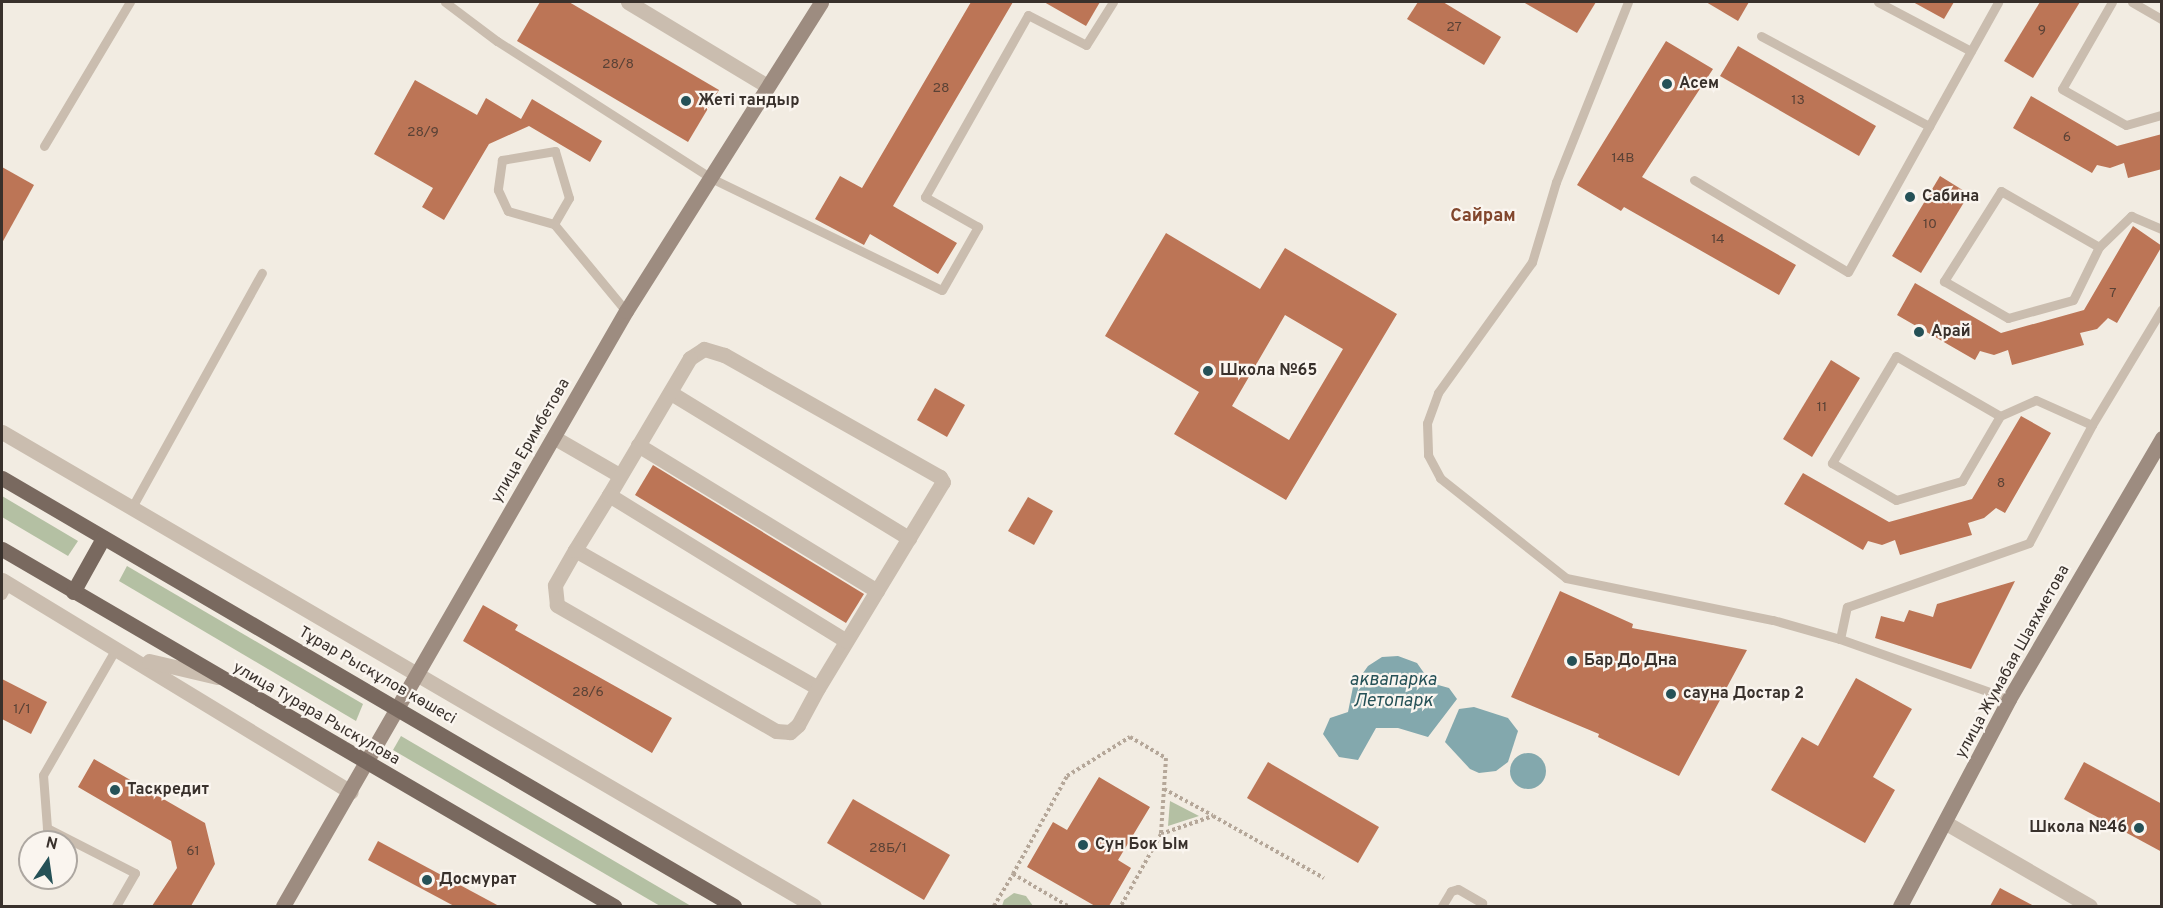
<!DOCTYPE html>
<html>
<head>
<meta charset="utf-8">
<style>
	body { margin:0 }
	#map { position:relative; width:2163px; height:908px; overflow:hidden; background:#f2ece2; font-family:Overpass,sans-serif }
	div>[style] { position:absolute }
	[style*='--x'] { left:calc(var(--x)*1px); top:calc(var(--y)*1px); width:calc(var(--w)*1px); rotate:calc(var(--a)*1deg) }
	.green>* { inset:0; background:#b4c0a3 }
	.water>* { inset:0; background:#83a8ad }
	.round { border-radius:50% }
	.building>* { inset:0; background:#bc7556 }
	.path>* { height:4px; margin-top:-2px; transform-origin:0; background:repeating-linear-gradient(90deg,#b5a799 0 3px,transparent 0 6px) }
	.lane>* { height:9px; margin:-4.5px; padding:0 4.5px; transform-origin:4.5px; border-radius:4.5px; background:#cabdaf }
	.street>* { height:15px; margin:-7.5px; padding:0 7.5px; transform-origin:7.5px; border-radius:7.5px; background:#cabdaf }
	.secondary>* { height:15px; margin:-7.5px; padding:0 7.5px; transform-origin:7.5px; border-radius:7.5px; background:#9d8c80 }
	.primary>* { height:15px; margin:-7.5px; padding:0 7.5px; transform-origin:7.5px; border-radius:7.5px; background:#79695f }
	.dots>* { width:16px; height:16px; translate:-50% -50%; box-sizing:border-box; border:3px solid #faf5ef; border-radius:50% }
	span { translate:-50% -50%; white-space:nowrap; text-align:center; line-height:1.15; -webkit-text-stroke:4.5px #faf5ef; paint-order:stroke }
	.number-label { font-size:14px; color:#5a4236 }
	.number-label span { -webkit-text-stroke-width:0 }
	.poi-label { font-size:16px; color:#39312c; font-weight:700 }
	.left { translate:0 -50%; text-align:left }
	.right { translate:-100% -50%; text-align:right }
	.street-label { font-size:16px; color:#39312c }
	.neighbourhood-label { font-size:18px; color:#81462c; font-weight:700 }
	.water-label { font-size:18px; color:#255157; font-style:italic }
	.frame { position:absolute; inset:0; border:3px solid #39312c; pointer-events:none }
	.north { position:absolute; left:18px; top:830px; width:60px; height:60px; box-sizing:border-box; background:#faf5ef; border:2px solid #ada7a1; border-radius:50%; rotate:13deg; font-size:16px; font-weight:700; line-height:24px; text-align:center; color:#39312c }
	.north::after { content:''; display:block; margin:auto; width:21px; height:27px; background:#255157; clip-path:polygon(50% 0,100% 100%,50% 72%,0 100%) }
</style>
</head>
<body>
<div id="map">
	<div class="green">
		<i style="clip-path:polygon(2px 496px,78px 541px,68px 556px,2px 517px)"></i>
		<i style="clip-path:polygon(127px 566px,363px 704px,356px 721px,119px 581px)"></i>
		<i style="clip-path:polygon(401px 736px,691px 906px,660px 906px,393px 750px)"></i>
		<i style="clip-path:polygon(1170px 801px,1199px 816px,1168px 826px)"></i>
		<i style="clip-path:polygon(1014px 893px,1026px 896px,1033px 906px,1002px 906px,1004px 900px)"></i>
	</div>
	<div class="water">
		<i style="clip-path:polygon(1398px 656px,1417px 663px,1431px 683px,1449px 688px,1457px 699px,1428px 737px,1398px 728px,1376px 728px,1358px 760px,1339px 757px,1323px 734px,1330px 718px,1348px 712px,1353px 687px,1368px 666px,1382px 657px)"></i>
		<i style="clip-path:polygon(1474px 707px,1508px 718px,1518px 731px,1508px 762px,1496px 771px,1479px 773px,1470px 769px,1445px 742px,1459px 709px)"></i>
		<i class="round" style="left:1510px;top:753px;width:36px;height:36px"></i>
	</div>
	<div class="building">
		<i style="clip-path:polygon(540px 2px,569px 2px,719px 90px,688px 142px,517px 41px)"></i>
		<i style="clip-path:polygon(971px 2px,1013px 2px,893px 206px,957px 243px,938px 274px,870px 234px,864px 245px,815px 219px,840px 176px,862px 188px)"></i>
		<i style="clip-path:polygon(1044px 2px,1100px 2px,1086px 26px)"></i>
		<i style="clip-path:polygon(1418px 2px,1443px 2px,1501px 37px,1484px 65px,1407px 19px)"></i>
		<i style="clip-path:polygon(1523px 2px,1596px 2px,1577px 33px)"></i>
		<i style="clip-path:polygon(1706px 2px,1749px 2px,1738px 21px)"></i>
		<i style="clip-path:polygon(1913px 2px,1954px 2px,1944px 19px)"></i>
		<i style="clip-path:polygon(2040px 2px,2080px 2px,2033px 78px,2004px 61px)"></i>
		<i style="clip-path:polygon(1666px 41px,1713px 69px,1642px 177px,1796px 265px,1779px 295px,1624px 207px,1621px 211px,1577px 185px)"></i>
		<i style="clip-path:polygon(1738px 46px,1876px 126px,1859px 156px,1720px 76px)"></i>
		<i style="clip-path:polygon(415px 80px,477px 115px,486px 98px,521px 119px,532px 99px,602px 141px,590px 162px,529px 126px,489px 144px,444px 220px,422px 207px,433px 188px,374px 154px)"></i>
		<i style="clip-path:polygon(2031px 96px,2117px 146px,2162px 134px,2162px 169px,2128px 178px,2124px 163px,2110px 168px,2097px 165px,2092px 173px,2013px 128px)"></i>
		<i style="clip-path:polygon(2px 167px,34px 185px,2px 243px)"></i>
		<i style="clip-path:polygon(1940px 176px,1969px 194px,1921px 273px,1892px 256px)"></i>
		<i style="clip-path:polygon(2133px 226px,2162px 246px,2117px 323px,2108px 318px,2097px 329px,2080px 333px,2084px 345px,2012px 365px,2008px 350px,1994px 355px,1980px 351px,1975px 360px,1897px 315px,1915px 283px,2001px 333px,2084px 310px)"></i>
		<i style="clip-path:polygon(evenodd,1166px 233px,1260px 289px,1285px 248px,1397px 314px,1286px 500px,1174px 434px,1199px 392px,1105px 336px,1166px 233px,1285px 315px,1343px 349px,1289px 440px,1232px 406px,1285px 315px)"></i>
		<i style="clip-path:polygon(1831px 360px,1860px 378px,1812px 457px,1783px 439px)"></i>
		<i style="clip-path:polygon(935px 388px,965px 405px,947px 437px,917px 420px)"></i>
		<i style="clip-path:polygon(2021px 416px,2051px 433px,2005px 513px,1996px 508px,1984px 518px,1968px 523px,1972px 535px,1900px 555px,1895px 540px,1882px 545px,1868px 541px,1863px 550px,1784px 504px,1803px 473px,1889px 522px,1972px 499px)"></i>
		<i style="clip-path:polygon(653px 465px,864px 594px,846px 623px,635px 495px)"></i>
		<i style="clip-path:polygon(1028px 497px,1053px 511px,1034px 545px,1008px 531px)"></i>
		<i style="clip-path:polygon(2015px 581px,1971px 669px,1875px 638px,1881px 616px,1904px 622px,1909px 610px,1933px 617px,1937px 604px)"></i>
		<i style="clip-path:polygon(1560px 591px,1633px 624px,1632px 628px,1747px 650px,1679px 776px,1598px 737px,1599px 734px,1511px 697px)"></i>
		<i style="clip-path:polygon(483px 605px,518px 625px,515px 630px,672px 718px,652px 753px,463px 641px)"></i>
		<i style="clip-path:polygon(1856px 678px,1912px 709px,1873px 777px,1895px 790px,1865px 843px,1771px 790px,1802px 737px,1818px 746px)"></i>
		<i style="clip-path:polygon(2px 679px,47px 702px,31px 734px,2px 719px)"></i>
		<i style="clip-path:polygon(94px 759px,205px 823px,215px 864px,191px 906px,152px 906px,177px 868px,171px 841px,78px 787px)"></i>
		<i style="clip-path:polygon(1268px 762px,1379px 827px,1358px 863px,1247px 798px)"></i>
		<i style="clip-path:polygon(2084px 762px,2162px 804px,2162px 852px,2064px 799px)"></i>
		<i style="clip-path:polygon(1099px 777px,1150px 807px,1118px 860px,1131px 868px,1109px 906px,1095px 906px,1027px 867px,1053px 822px,1067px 830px)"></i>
		<i style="clip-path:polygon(853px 799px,950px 855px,924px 900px,827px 843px)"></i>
		<i style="clip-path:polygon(378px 841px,499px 906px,454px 906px,368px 860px)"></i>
		<i style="clip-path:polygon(2000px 888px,2034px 906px,1990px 906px)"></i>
	</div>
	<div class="path">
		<i style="--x:1164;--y:789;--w:55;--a:28.4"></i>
		<i style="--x:1161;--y:834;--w:55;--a:-19.1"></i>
		<i style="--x:1213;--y:816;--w:127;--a:29.2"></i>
		<i style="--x:1013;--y:874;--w:112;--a:-61.1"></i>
		<i style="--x:1067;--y:776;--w:74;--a:-31.8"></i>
		<i style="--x:1130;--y:737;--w:42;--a:30.3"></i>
		<i style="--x:1166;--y:758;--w:76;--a:93.8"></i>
		<i style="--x:1161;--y:834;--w:82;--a:119.1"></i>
		<i style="--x:994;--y:906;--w:37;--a:-59"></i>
		<i style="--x:1013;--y:874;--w:64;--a:30.2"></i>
	</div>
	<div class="lane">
		<i style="--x:445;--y:2;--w:65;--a:36.9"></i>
		<i style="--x:497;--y:41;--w:256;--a:32.6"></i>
		<i style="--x:713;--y:179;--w:254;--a:25.9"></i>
		<i style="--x:942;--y:290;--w:73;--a:-60.3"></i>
		<i style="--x:978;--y:227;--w:61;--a:-150.5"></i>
		<i style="--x:925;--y:197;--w:209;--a:-60.5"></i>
		<i style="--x:1028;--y:15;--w:65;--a:27.3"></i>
		<i style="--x:1086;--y:45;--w:51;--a:-57.9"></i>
		<i style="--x:1628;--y:2;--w:194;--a:111.8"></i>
		<i style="--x:1556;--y:182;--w:84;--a:106.7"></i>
		<i style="--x:1532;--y:262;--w:161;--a:125.7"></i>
		<i style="--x:1438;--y:393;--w:32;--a:110"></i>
		<i style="--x:1427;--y:423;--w:32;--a:88"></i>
		<i style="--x:1428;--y:455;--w:26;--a:62"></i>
		<i style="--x:1440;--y:478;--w:161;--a:38.4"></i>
		<i style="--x:1566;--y:578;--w:211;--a:11.5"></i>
		<i style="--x:1773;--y:620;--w:70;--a:15.8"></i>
		<i style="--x:1840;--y:639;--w:179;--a:19.5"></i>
		<i style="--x:1878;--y:2;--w:105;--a:27.8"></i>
		<i style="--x:2112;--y:2;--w:100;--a:119.9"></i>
		<i style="--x:2062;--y:89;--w:73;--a:29.4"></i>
		<i style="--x:2126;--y:125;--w:37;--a:-16"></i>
		<i style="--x:2132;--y:2;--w:34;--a:30"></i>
		<i style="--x:1761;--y:36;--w:191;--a:28.2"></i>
		<i style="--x:44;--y:146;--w:168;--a:-59.2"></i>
		<i style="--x:1694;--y:180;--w:179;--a:30.9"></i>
		<i style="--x:1848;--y:272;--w:309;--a:-60.9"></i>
		<i style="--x:554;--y:224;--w:30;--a:-60"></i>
		<i style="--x:569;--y:198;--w:49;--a:-106.6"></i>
		<i style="--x:555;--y:151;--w:54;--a:170.4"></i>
		<i style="--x:502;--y:160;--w:30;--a:98"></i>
		<i style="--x:498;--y:190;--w:23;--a:65"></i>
		<i style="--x:508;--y:211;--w:48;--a:15.8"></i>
		<i style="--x:554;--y:224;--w:113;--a:50.4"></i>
		<i style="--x:2099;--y:247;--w:113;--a:-150.3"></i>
		<i style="--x:2001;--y:191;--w:107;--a:122.3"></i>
		<i style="--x:1944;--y:281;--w:74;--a:30"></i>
		<i style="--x:2008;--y:318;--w:67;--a:-15.5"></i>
		<i style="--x:2073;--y:300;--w:59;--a:-63.9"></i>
		<i style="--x:2099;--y:247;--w:45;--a:-44.1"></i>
		<i style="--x:2131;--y:216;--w:34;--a:23"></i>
		<i style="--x:2000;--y:416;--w:120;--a:-150"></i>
		<i style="--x:1896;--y:356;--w:125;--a:120.9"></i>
		<i style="--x:1832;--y:463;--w:74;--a:30"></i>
		<i style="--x:1896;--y:500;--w:69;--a:-16.1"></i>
		<i style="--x:1962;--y:481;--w:75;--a:-59.7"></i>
		<i style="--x:2000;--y:416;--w:39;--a:-24"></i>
		<i style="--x:2036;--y:400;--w:61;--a:24.1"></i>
		<i style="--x:131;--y:509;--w:270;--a:-61"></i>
		<i style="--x:2;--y:595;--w:13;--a:-61"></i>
		<i style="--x:1840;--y:639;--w:33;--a:-78"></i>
		<i style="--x:1847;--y:607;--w:193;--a:-19.4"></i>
		<i style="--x:2029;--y:543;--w:134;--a:-61.9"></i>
		<i style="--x:2092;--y:425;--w:135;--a:-58.9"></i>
		<i style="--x:116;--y:906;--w:38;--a:-60"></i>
		<i style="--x:135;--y:873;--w:99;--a:-152.9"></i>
		<i style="--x:47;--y:828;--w:53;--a:-94.3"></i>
		<i style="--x:43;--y:775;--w:148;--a:-60"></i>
		<i style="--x:1442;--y:906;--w:17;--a:-59"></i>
		<i style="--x:1451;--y:891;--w:7;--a:-16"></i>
		<i style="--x:1458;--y:889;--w:28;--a:30"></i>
		<i style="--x:1482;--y:903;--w:3;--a:108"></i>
	</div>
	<div class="street">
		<i style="--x:628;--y:2;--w:162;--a:31.1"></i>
		<i style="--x:671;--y:393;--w:279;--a:31.4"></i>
		<i style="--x:2;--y:432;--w:940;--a:30.27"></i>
		<i style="--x:555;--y:438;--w:74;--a:30"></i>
		<i style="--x:638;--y:445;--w:280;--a:31.4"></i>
		<i style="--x:575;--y:550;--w:279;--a:29.6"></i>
		<i style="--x:818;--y:688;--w:42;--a:118.4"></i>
		<i style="--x:798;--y:725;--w:11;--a:139"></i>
		<i style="--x:790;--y:732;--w:14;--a:-176"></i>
		<i style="--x:776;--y:731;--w:253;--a:-150.1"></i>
		<i style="--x:557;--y:605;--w:20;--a:-96"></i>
		<i style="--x:555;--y:585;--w:40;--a:-60.3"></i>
		<i style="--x:575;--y:550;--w:65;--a:-58.3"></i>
		<i style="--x:2;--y:580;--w:408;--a:31.3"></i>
		<i style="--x:149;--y:661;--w:71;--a:13.1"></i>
		<i style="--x:818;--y:688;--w:241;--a:-58.8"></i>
		<i style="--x:943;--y:482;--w:6;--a:-121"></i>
		<i style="--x:940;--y:477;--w:248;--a:-150.5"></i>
		<i style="--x:724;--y:355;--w:21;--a:-163"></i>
		<i style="--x:704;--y:349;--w:17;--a:147"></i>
		<i style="--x:690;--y:358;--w:159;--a:120.6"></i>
		<i style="--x:609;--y:495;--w:278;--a:31.6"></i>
		<i style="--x:1946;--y:823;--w:166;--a:30"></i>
	</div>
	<div class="secondary">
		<i style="--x:283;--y:906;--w:687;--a:-60.04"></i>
		<i style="--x:626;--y:311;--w:365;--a:-57.7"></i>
		<i style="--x:1900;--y:906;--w:234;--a:-62.2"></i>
		<i style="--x:2009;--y:699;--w:303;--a:-59.6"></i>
	</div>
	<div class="primary">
		<i style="--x:2;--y:478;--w:848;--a:30.31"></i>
		<i style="--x:2;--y:549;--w:709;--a:30.26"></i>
		<i style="--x:73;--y:592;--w:62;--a:-60.9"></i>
	</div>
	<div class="dots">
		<i style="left:1667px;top:84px;background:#255157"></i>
		<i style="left:686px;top:101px;background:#255157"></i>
		<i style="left:1910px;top:197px;background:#255157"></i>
		<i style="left:1919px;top:332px;background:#255157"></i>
		<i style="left:1208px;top:371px;background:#255157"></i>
		<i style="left:1572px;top:661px;background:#255157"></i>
		<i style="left:1671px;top:694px;background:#255157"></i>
		<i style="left:115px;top:790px;background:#255157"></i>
		<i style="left:2139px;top:828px;background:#255157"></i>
		<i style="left:1083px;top:845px;background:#255157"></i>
		<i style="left:427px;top:880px;background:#255157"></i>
	</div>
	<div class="number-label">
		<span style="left:1454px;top:28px">27</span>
		<span style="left:2042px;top:31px">9</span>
		<span style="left:618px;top:65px">28/8</span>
		<span style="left:941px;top:89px">28</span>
		<span style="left:1798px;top:101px">13</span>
		<span style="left:423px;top:133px">28/9</span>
		<span style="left:2067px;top:138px">6</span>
		<span style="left:1623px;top:159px">14В</span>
		<span style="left:1930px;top:225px">10</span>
		<span style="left:1718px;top:240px">14</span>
		<span style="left:2113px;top:294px">7</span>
		<span style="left:1822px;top:408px">11</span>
		<span style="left:2001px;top:484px">8</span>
		<span style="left:588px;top:693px">28/6</span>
		<span style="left:22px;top:710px">1/1</span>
		<span style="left:888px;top:849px">28Б/1</span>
		<span style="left:193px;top:852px">61</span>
	</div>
	<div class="poi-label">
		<span class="left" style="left:1679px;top:84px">Асем</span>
		<span class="left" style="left:698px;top:101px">Жеті тандыр</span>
		<span class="left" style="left:1922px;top:197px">Сабина</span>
		<span class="left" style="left:1931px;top:332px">Арай</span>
		<span class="left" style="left:1220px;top:371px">Школа №65</span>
		<span class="left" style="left:1584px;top:661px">Бар До Дна</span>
		<span class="left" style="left:1683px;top:694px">сауна Достар 2</span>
		<span class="left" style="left:127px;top:790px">Таскредит</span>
		<span class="right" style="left:2127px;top:828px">Школа №46</span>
		<span class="left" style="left:1095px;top:845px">Сун Бок Ым</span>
		<span class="left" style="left:439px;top:880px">Досмурат</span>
	</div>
	<div class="street-label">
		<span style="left:531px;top:441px;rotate:-60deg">улица Еримбетова</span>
		<span style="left:2013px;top:662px;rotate:-61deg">улица Жумабая Шаяхметова</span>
		<span style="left:377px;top:676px;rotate:30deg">Тұрар Рыскұлов көшесі</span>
		<span style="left:316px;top:714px;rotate:30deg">улица Турара Рыскулова</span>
	</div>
	<div class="neighbourhood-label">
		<span style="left:1483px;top:217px">Сайрам</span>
	</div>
	<div class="water-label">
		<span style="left:1393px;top:692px">аквапарка<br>Летопарк</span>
	</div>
	<div class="frame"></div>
	<div class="north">N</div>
</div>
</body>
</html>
